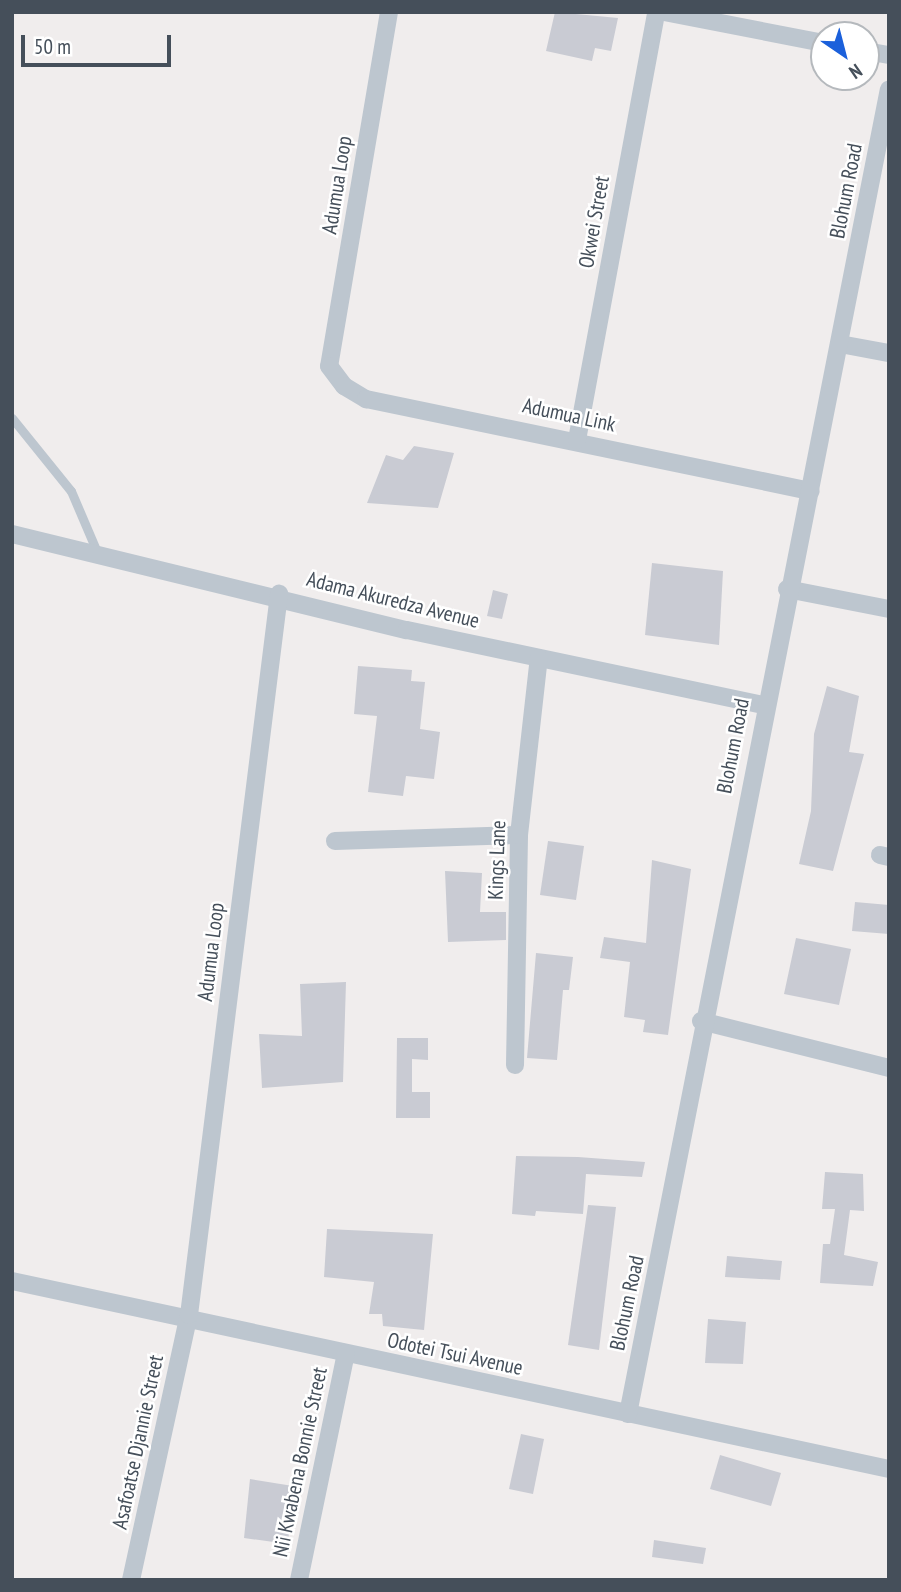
<!DOCTYPE html>
<html>
<head>
<meta charset="utf-8">
<style>
	body { margin:0 }
	#map { position:relative; width:901px; height:1592px; overflow:hidden; background:#f0eded; font-family:"PT Sans Narrow",sans-serif }
	div>[style] { position:absolute }
	[style*='--x'] { left:calc(var(--x)*1px); top:calc(var(--y)*1px); width:calc(var(--w)*1px); rotate:calc(var(--a)*1deg) }
	.building>* { inset:0; background:#c9cbd3 }
	.service>* { height:9px; margin:-4.5px; padding:0 4.5px; transform-origin:4.5px; border-radius:4.5px; background:#bdc6cf }
	.minor>* { height:18px; margin:-9px; padding:0 9px; transform-origin:9px; border-radius:9px; background:#bdc6cf }
	span { translate:-50% -50%; white-space:nowrap; text-align:center; line-height:1.15; -webkit-text-stroke:5px #fff; paint-order:stroke }
	.street-label { font-size:21px; color:#454f5a }
	.frame { position:absolute; inset:0; border:14px solid #454f5a; pointer-events:none }
	.north { position:absolute; left:810px; top:21px; width:70px; height:70px; box-sizing:border-box; background:#fff; border:2px solid #b5b9bd; border-radius:50%; rotate:145deg; font-size:19px; font-weight:700; line-height:28px; text-align:center; color:#454f5a }
	.north::after { content:''; display:block; margin:auto; width:24px; height:32px; background:#1b60db; clip-path:polygon(50% 0,100% 100%,50% 72%,0 100%) }
	.scale { position:absolute; left:21px; top:35px; width:150px; height:32px; box-sizing:border-box; border:4px solid #454f5a; border-top:0; padding-left:9px; font-size:21px; line-height:24px; white-space:nowrap; color:#454f5a; -webkit-text-stroke:5px #fff; paint-order:stroke }
</style>
</head>
<body>
<div id="map">
	<div class="building">
		<i style="clip-path:polygon(555px 12px,618px 18px,611px 51px,595px 48px,592px 61px,546px 51px)"></i>
		<i style="clip-path:polygon(414px 446px,454px 453px,438px 508px,367px 503px,386px 455px,403px 460px)"></i>
		<i style="clip-path:polygon(652px 563px,723px 571px,719px 645px,645px 635px)"></i>
		<i style="clip-path:polygon(493px 590px,508px 594px,502px 619px,487px 616px)"></i>
		<i style="clip-path:polygon(358px 666px,412px 670px,411px 681px,425px 682px,420px 729px,440px 732px,434px 779px,406px 776px,403px 796px,368px 792px,377px 716px,354px 714px)"></i>
		<i style="clip-path:polygon(827px 686px,859px 696px,849px 752px,864px 754px,833px 871px,799px 864px,811px 811px,814px 734px)"></i>
		<i style="clip-path:polygon(548px 841px,584px 846px,576px 900px,540px 895px)"></i>
		<i style="clip-path:polygon(652px 860px,691px 869px,668px 1035px,643px 1032px,645px 1020px,624px 1017px,630px 962px,600px 958px,604px 937px,646px 943px)"></i>
		<i style="clip-path:polygon(445px 871px,482px 873px,480px 912px,506px 912px,506px 940px,448px 942px)"></i>
		<i style="clip-path:polygon(855px 902px,889px 905px,889px 934px,852px 931px)"></i>
		<i style="clip-path:polygon(796px 938px,851px 949px,839px 1005px,784px 994px)"></i>
		<i style="clip-path:polygon(536px 953px,573px 957px,569px 990px,563px 990px,557px 1060px,527px 1058px)"></i>
		<i style="clip-path:polygon(346px 982px,343px 1082px,262px 1088px,259px 1034px,302px 1036px,300px 984px)"></i>
		<i style="clip-path:polygon(397px 1038px,428px 1038px,428px 1060px,412px 1059px,412px 1092px,430px 1092px,430px 1118px,396px 1118px)"></i>
		<i style="clip-path:polygon(516px 1156px,578px 1157px,645px 1162px,642px 1177px,586px 1174px,583px 1214px,536px 1211px,535px 1216px,512px 1214px)"></i>
		<i style="clip-path:polygon(825px 1172px,863px 1174px,864px 1211px,850px 1210px,844px 1255px,878px 1262px,873px 1286px,820px 1283px,823px 1244px,830px 1244px,835px 1209px,822px 1209px)"></i>
		<i style="clip-path:polygon(588px 1205px,616px 1207px,599px 1350px,568px 1345px)"></i>
		<i style="clip-path:polygon(327px 1229px,433px 1234px,424px 1330px,383px 1326px,382px 1314px,369px 1314px,374px 1282px,324px 1277px)"></i>
		<i style="clip-path:polygon(727px 1256px,782px 1261px,780px 1280px,725px 1277px)"></i>
		<i style="clip-path:polygon(708px 1319px,746px 1322px,743px 1364px,705px 1363px)"></i>
		<i style="clip-path:polygon(521px 1434px,544px 1439px,533px 1494px,509px 1489px)"></i>
		<i style="clip-path:polygon(720px 1455px,781px 1473px,771px 1506px,710px 1489px)"></i>
		<i style="clip-path:polygon(250px 1479px,293px 1486px,288px 1544px,244px 1538px)"></i>
		<i style="clip-path:polygon(654px 1540px,706px 1548px,703px 1564px,652px 1557px)"></i>
	</div>
	<div class="service">
		<i style="--x:12;--y:418;--w:94;--a:51.1"></i>
		<i style="--x:71;--y:491;--w:66;--a:66.9"></i>
	</div>
	<div class="minor">
		<i style="--x:389;--y:12;--w:359;--a:99.6"></i>
		<i style="--x:329;--y:366;--w:25;--a:53"></i>
		<i style="--x:344;--y:386;--w:26;--a:31"></i>
		<i style="--x:366;--y:399;--w:454;--a:11.7"></i>
		<i style="--x:664;--y:12;--w:163;--a:11"></i>
		<i style="--x:866;--y:51;--w:23;--a:10"></i>
		<i style="--x:840;--y:344;--w:50;--a:10.4"></i>
		<i style="--x:577;--y:440;--w:435;--a:-79.5"></i>
		<i style="--x:12;--y:534;--w:406;--a:13.7"></i>
		<i style="--x:407;--y:630;--w:365;--a:11.9"></i>
		<i style="--x:787;--y:589;--w:104;--a:11.1"></i>
		<i style="--x:335;--y:841;--w:184;--a:-1.9"></i>
		<i style="--x:880;--y:855;--w:9;--a:13"></i>
		<i style="--x:701;--y:1021;--w:194;--a:14"></i>
		<i style="--x:515;--y:1065;--w:230;--a:-89"></i>
		<i style="--x:519;--y:835;--w:178;--a:-83.6"></i>
		<i style="--x:12;--y:1281;--w:897;--a:12.1"></i>
		<i style="--x:628;--y:1414;--w:1350;--a:-78.86"></i>
		<i style="--x:131;--y:1580;--w:271;--a:-77.7"></i>
		<i style="--x:189;--y:1315;--w:727;--a:-82.88"></i>
		<i style="--x:299;--y:1580;--w:231;--a:-78.3"></i>
	</div>
	<div class="street-label">
		<span style="left:337px;top:185px;rotate:-81deg">Adumua Loop</span>
		<span style="left:846px;top:191px;rotate:-79deg">Blohum Road</span>
		<span style="left:594px;top:222px;rotate:-80deg">Okwei Street</span>
		<span style="left:569px;top:415px;rotate:12deg">Adumua Link</span>
		<span style="left:393px;top:600px;rotate:14deg">Adama Akuredza Avenue</span>
		<span style="left:733px;top:746px;rotate:-79deg">Blohum Road</span>
		<span style="left:497px;top:860px;rotate:-88deg">Kings Lane</span>
		<span style="left:211px;top:952px;rotate:-83deg">Adumua Loop</span>
		<span style="left:627px;top:1303px;rotate:-78deg">Blohum Road</span>
		<span style="left:455px;top:1354px;rotate:12deg">Odotei Tsui Avenue</span>
		<span style="left:138px;top:1442px;rotate:-78deg">Asafoatse Djannie Street</span>
		<span style="left:300px;top:1462px;rotate:-78deg">Nii Kwabena Bonnie Street</span>
	</div>
	<div class="frame"></div>
	<div class="north">N</div>
	<div class="scale">50 m</div>
</div>
</body>
</html>
